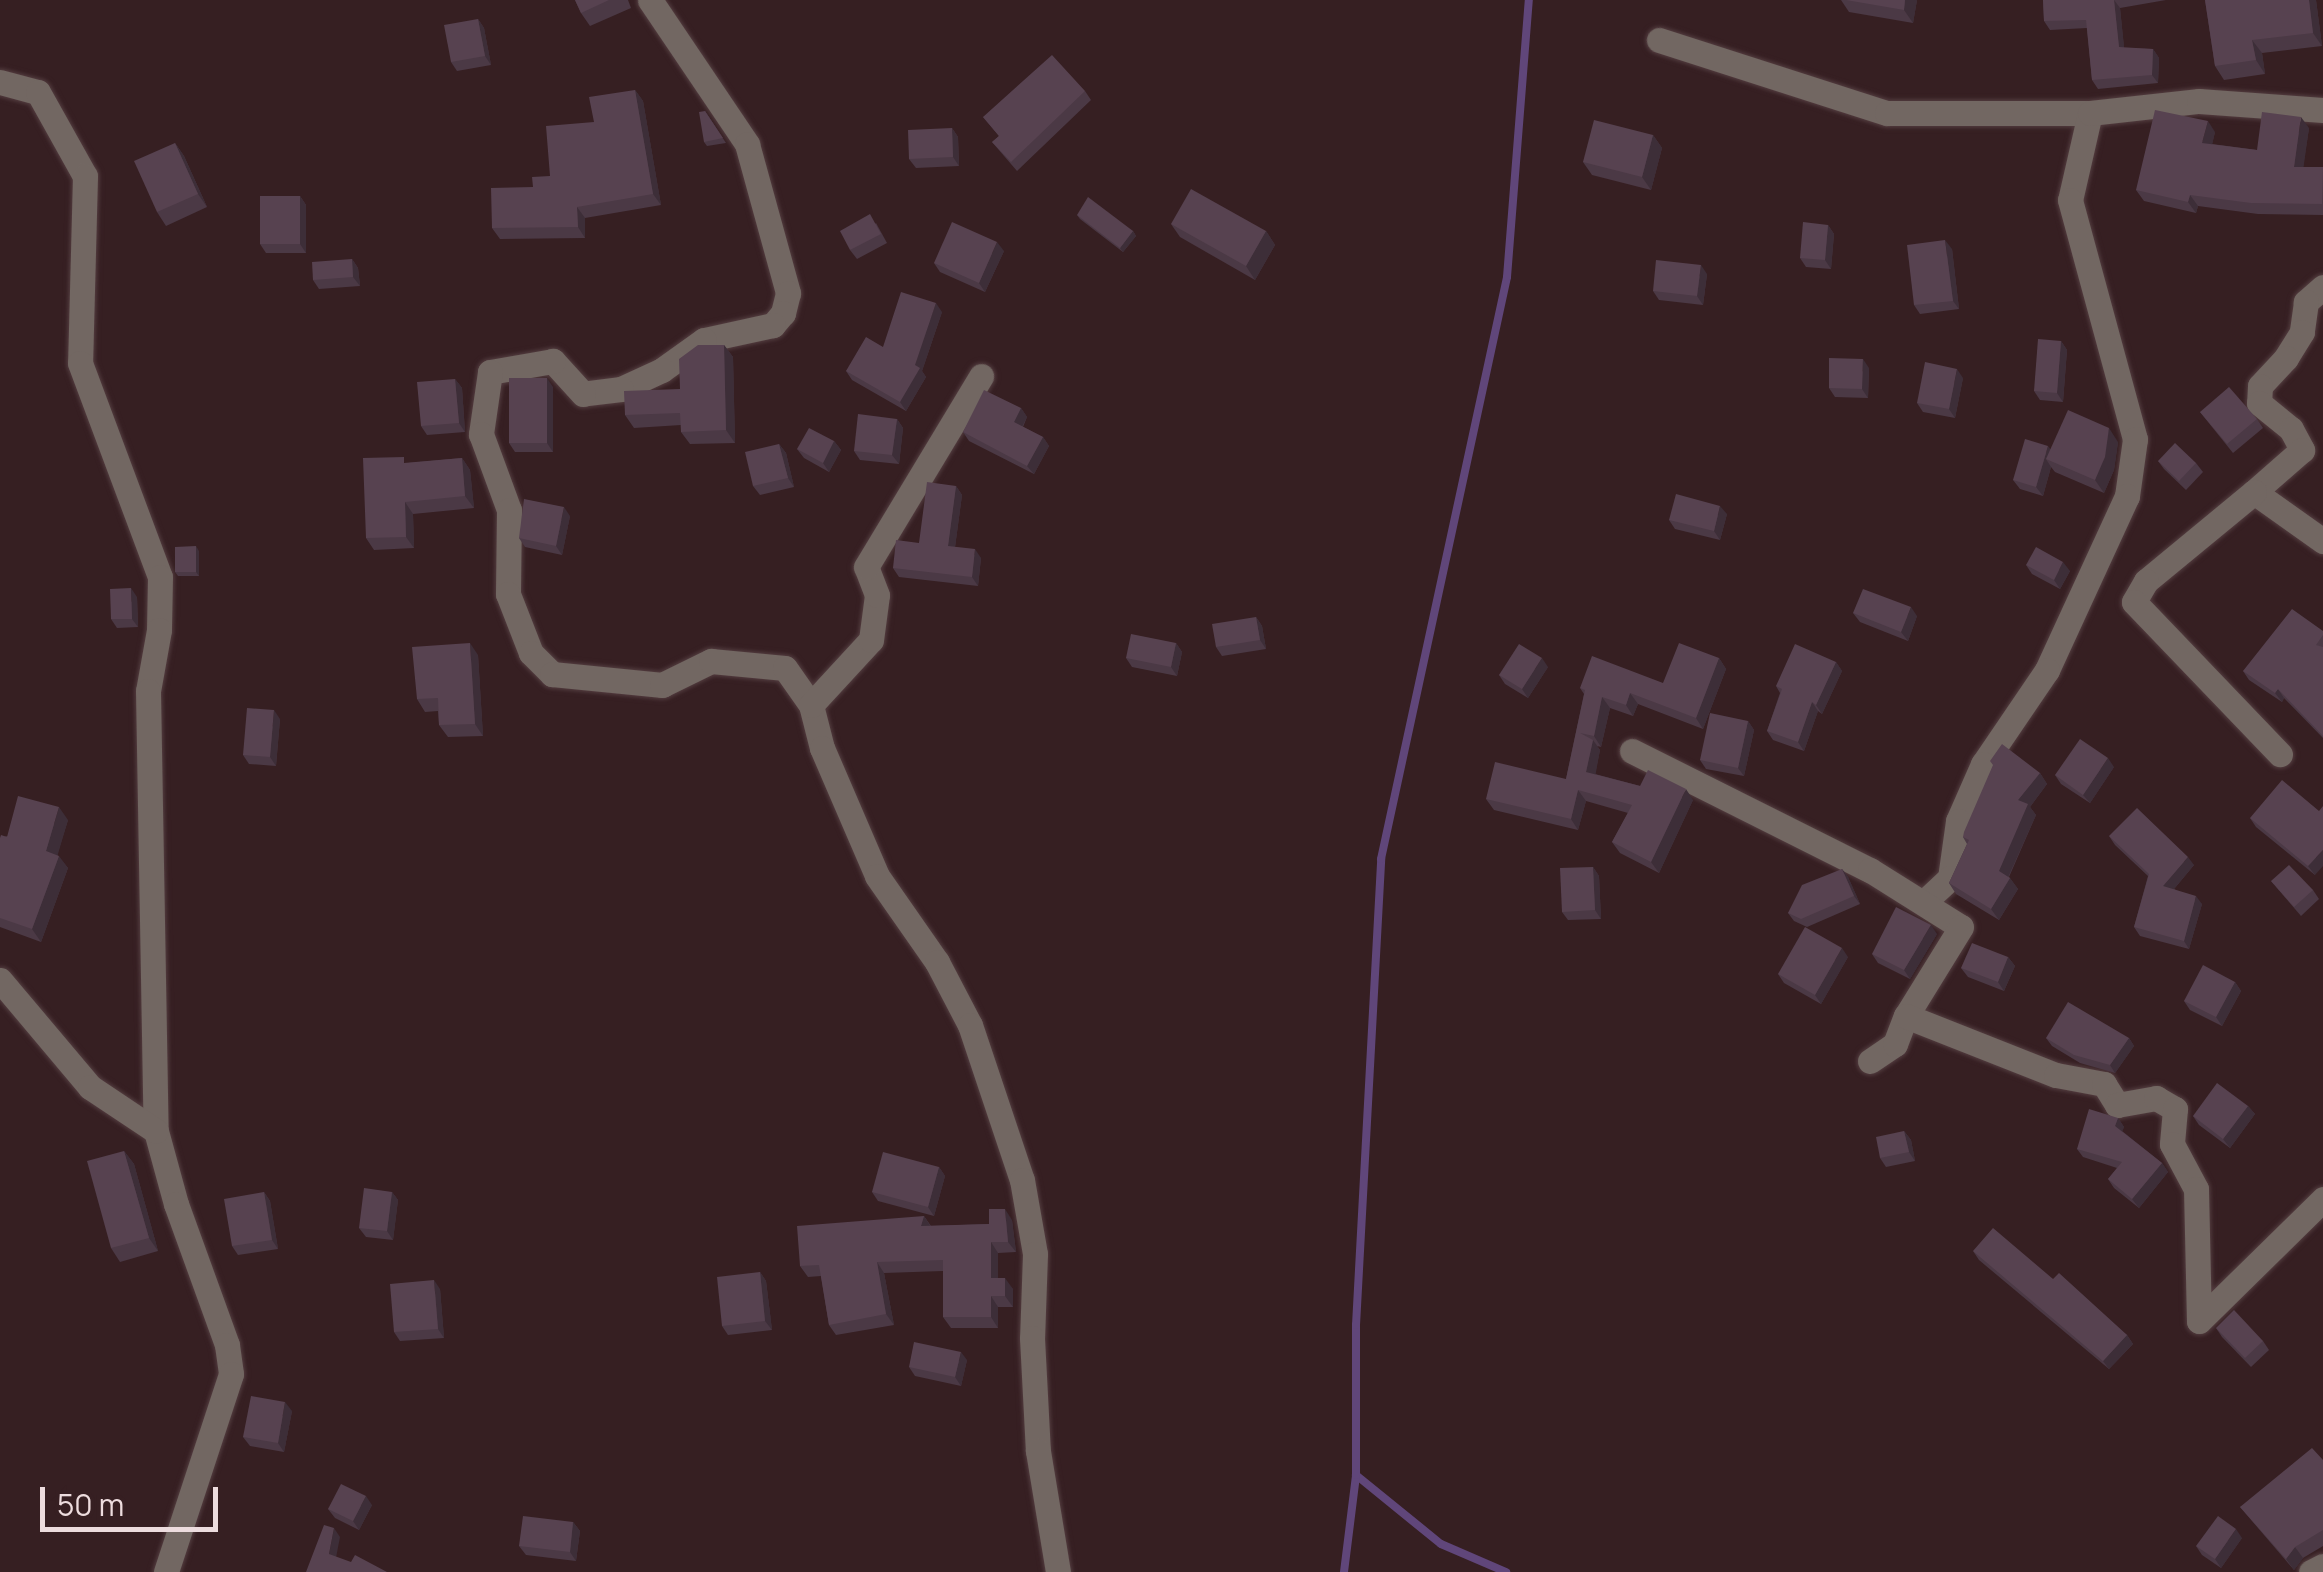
<!DOCTYPE html>
<html>
<head>
<meta charset="utf-8">
<style>
	body { margin:0 }
	#map { position:relative; width:2323px; height:1572px; overflow:hidden; background:#361f22; font-family:Manrope,sans-serif }
	div>[style] { position:absolute }
	[style*='--x'] { left:calc(var(--x)*1px); top:calc(var(--y)*1px); width:calc(var(--w)*1px); rotate:calc(var(--a)*1deg) }
	.stream>* { height:8px; margin:-4px; padding:0 4px; transform-origin:4px; border-radius:4px; background:#60467a }
	.roads { filter:drop-shadow(0 0 2px #533d40) drop-shadow(0 0 2px #533d40) }
	.minor>* { height:25px; margin:-12.5px; padding:0 12.5px; transform-origin:12.5px; border-radius:12.5px; background:#726762 }
	.wall>* { inset:0; background:#4b3945 }
	.shaded-wall>* { inset:0; background:#3d2e38 }
	.building>* { inset:0; background:#574250 }
	span { translate:-50% -50%; white-space:nowrap; text-align:center; line-height:1.15; -webkit-text-stroke:10px #361f22; paint-order:stroke }
	.scale { position:absolute; left:40px; top:1487px; width:178px; height:45px; box-sizing:border-box; border:5px solid #eddcde; border-top:0; padding-left:12px; font-size:30px; line-height:35px; white-space:nowrap; color:#eddcde; -webkit-text-stroke:8px #361f22; paint-order:stroke }
</style>
</head>
<body>
<div id="map">
	<div class="stream">
		<i style="--x:1356;--y:1475;--w:109;--a:39.1"></i>
		<i style="--x:1441;--y:1544;--w:71;--a:23.3"></i>
		<i style="--x:1344;--y:1572;--w:98;--a:-82.9"></i>
		<i style="--x:1356;--y:1475;--w:150;--a:-90"></i>
		<i style="--x:1356;--y:1325;--w:467;--a:-86.9"></i>
		<i style="--x:1381;--y:859;--w:595;--a:-77.78"></i>
		<i style="--x:1507;--y:277;--w:278;--a:-85.5"></i>
	</div>
	<div class="roads">
		<div class="minor">
			<i style="--x:650;--y:0;--w:174;--a:56"></i>
			<i style="--x:747;--y:144;--w:155;--a:74.6"></i>
			<i style="--x:788;--y:293;--w:21;--a:104"></i>
			<i style="--x:783;--y:313;--w:16;--a:130"></i>
			<i style="--x:773;--y:325;--w:71;--a:167.7"></i>
			<i style="--x:704;--y:340;--w:52;--a:144.5"></i>
			<i style="--x:662;--y:370;--w:45;--a:155.1"></i>
			<i style="--x:621;--y:389;--w:38;--a:173"></i>
			<i style="--x:583;--y:394;--w:45;--a:-132.3"></i>
			<i style="--x:553;--y:361;--w:64;--a:170.1"></i>
			<i style="--x:490;--y:372;--w:63;--a:98.3"></i>
			<i style="--x:481;--y:434;--w:81;--a:69.8"></i>
			<i style="--x:509;--y:510;--w:84;--a:90.7"></i>
			<i style="--x:508;--y:594;--w:63;--a:68.7"></i>
			<i style="--x:531;--y:653;--w:30;--a:45"></i>
			<i style="--x:552;--y:674;--w:111;--a:5.7"></i>
			<i style="--x:662;--y:685;--w:55;--a:-26.1"></i>
			<i style="--x:711;--y:661;--w:74;--a:5.4"></i>
			<i style="--x:785;--y:668;--w:45;--a:54.9"></i>
			<i style="--x:811;--y:705;--w:44;--a:75.7"></i>
			<i style="--x:822;--y:748;--w:139;--a:66.7"></i>
			<i style="--x:877;--y:876;--w:105;--a:55.1"></i>
			<i style="--x:937;--y:962;--w:71;--a:62.4"></i>
			<i style="--x:970;--y:1025;--w:163;--a:71.5"></i>
			<i style="--x:1022;--y:1180;--w:75;--a:80"></i>
			<i style="--x:1035;--y:1254;--w:84;--a:92"></i>
			<i style="--x:1032;--y:1338;--w:113;--a:87"></i>
			<i style="--x:1038;--y:1451;--w:123;--a:80.6"></i>
			<i style="--x:1659;--y:40;--w:239;--a:17.8"></i>
			<i style="--x:1887;--y:113;--w:203;--a:0"></i>
			<i style="--x:2090;--y:113;--w:89;--a:102.9"></i>
			<i style="--x:2070;--y:200;--w:248;--a:74.8"></i>
			<i style="--x:2135;--y:439;--w:58;--a:98"></i>
			<i style="--x:2127;--y:496;--w:192;--a:114.7"></i>
			<i style="--x:2047;--y:670;--w:114;--a:124.2"></i>
			<i style="--x:1983;--y:764;--w:62;--a:113.7"></i>
			<i style="--x:1958;--y:821;--w:58;--a:98"></i>
			<i style="--x:1950;--y:878;--w:34;--a:137"></i>
			<i style="--x:0;--y:82;--w:39;--a:15"></i>
			<i style="--x:38;--y:92;--w:96;--a:60.8"></i>
			<i style="--x:85;--y:176;--w:187;--a:91.5"></i>
			<i style="--x:80;--y:363;--w:228;--a:69.5"></i>
			<i style="--x:160;--y:577;--w:53;--a:91.1"></i>
			<i style="--x:159;--y:630;--w:62;--a:100.2"></i>
			<i style="--x:148;--y:691;--w:440;--a:89"></i>
			<i style="--x:156;--y:1131;--w:76;--a:74.7"></i>
			<i style="--x:176;--y:1204;--w:150;--a:70.1"></i>
			<i style="--x:227;--y:1345;--w:29;--a:82"></i>
			<i style="--x:231;--y:1374;--w:208;--a:108.2"></i>
			<i style="--x:2090;--y:113;--w:110;--a:-6.3"></i>
			<i style="--x:2199;--y:101;--w:124;--a:4.2"></i>
			<i style="--x:2323;--y:287;--w:23;--a:139"></i>
			<i style="--x:2306;--y:302;--w:30;--a:98"></i>
			<i style="--x:2302;--y:332;--w:31;--a:122"></i>
			<i style="--x:2286;--y:358;--w:38;--a:133"></i>
			<i style="--x:2260;--y:386;--w:17;--a:93"></i>
			<i style="--x:2259;--y:403;--w:41;--a:39.1"></i>
			<i style="--x:2291;--y:429;--w:24;--a:62"></i>
			<i style="--x:2302;--y:450;--w:64;--a:138.8"></i>
			<i style="--x:2254;--y:492;--w:85;--a:35.4"></i>
			<i style="--x:2254;--y:492;--w:140;--a:140.5"></i>
			<i style="--x:2146;--y:581;--w:24;--a:120"></i>
			<i style="--x:2134;--y:602;--w:211;--a:46.2"></i>
			<i style="--x:811;--y:705;--w:88;--a:-47.3"></i>
			<i style="--x:871;--y:640;--w:45;--a:-82.4"></i>
			<i style="--x:877;--y:595;--w:30;--a:-111"></i>
			<i style="--x:866;--y:567;--w:223;--a:-58.9"></i>
			<i style="--x:1632;--y:751;--w:266;--a:26.6"></i>
			<i style="--x:1870;--y:870;--w:107;--a:32.1"></i>
			<i style="--x:1961;--y:927;--w:105;--a:121.7"></i>
			<i style="--x:0;--y:980;--w:140;--a:49.9"></i>
			<i style="--x:90;--y:1087;--w:79;--a:33.7"></i>
			<i style="--x:1870;--y:1061;--w:30;--a:-34"></i>
			<i style="--x:1895;--y:1044;--w:30;--a:-69"></i>
			<i style="--x:1906;--y:1016;--w:161;--a:21.5"></i>
			<i style="--x:2056;--y:1075;--w:49;--a:10.6"></i>
			<i style="--x:2104;--y:1084;--w:25;--a:58"></i>
			<i style="--x:2117;--y:1105;--w:40;--a:-10"></i>
			<i style="--x:2156;--y:1098;--w:22;--a:30"></i>
			<i style="--x:2175;--y:1109;--w:35;--a:95"></i>
			<i style="--x:2172;--y:1144;--w:51;--a:61.9"></i>
			<i style="--x:2196;--y:1189;--w:132;--a:88.7"></i>
			<i style="--x:2199;--y:1321;--w:174;--a:-44.5"></i>
			<i style="--x:2311;--y:1572;--w:13;--a:-27"></i>
		</div>
	</div>
	<div class="wall">
		<i style="clip-path:polygon(575px 0,628px 0,631px 8px,590px 26px,581px 13px)"></i>
		<i style="clip-path:polygon(1841px 0,1917px 0,1913px 23px,1849px 12px)"></i>
		<i style="clip-path:polygon(2043px 0,2166px 0,2120px 8px,2124px 48px,2153px 49px,2159px 58px,2158px 83px,2098px 89px,2092px 80px,2087px 28px,2050px 30px,2044px 21px)"></i>
		<i style="clip-path:polygon(2205px 0,2316px 0,2322px 46px,2262px 53px,2265px 74px,2224px 80px,2215px 66px)"></i>
		<i style="clip-path:polygon(478px 19px,484px 28px,491px 65px,457px 71px,451px 62px)"></i>
		<i style="clip-path:polygon(635px 90px,643px 101px,661px 205px,585px 218px,585px 238px,500px 239px,492px 228px,533px 187px,550px 176px,594px 122px)"></i>
		<i style="clip-path:polygon(1085px 91px,1091px 100px,1017px 171px,992px 142px,999px 136px,983px 117px)"></i>
		<i style="clip-path:polygon(705px 111px,726px 143px,707px 146px,704px 142px)"></i>
		<i style="clip-path:polygon(952px 128px,958px 137px,959px 166px,916px 168px,909px 159px)"></i>
		<i style="clip-path:polygon(2309px 128px,2303px 167px,2323px 167px,2323px 215px,2258px 214px,2198px 206px,2196px 213px,2144px 201px,2136px 190px,2215px 132px,2212px 144px,2257px 150px)"></i>
		<i style="clip-path:polygon(1653px 135px,1662px 148px,1651px 190px,1592px 175px,1583px 162px)"></i>
		<i style="clip-path:polygon(175px 143px,184px 156px,207px 207px,166px 226px,157px 212px)"></i>
		<i style="clip-path:polygon(300px 196px,306px 205px,306px 253px,266px 253px,260px 244px)"></i>
		<i style="clip-path:polygon(1077px 215px,1133px 231px,1136px 236px,1123px 252px,1080px 219px)"></i>
		<i style="clip-path:polygon(876px 223px,887px 243px,857px 259px,850px 250px)"></i>
		<i style="clip-path:polygon(1171px 224px,1266px 231px,1275px 245px,1255px 280px,1180px 237px)"></i>
		<i style="clip-path:polygon(1828px 225px,1834px 234px,1831px 269px,1806px 267px,1800px 258px)"></i>
		<i style="clip-path:polygon(1952px 249px,1959px 309px,1920px 314px,1914px 305px)"></i>
		<i style="clip-path:polygon(1004px 251px,985px 292px,940px 272px,934px 263px)"></i>
		<i style="clip-path:polygon(352px 259px,358px 268px,360px 286px,319px 289px,313px 280px)"></i>
		<i style="clip-path:polygon(1707px 274px,1703px 305px,1659px 300px,1653px 291px)"></i>
		<i style="clip-path:polygon(942px 312px,922px 371px,926px 377px,906px 411px,852px 380px,846px 371px,883px 347px)"></i>
		<i style="clip-path:polygon(2061px 341px,2067px 350px,2063px 402px,2040px 400px,2034px 391px)"></i>
		<i style="clip-path:polygon(724px 345px,733px 357px,735px 443px,690px 444px,681px 432px,681px 425px,634px 428px,625px 415px,680px 389px)"></i>
		<i style="clip-path:polygon(1869px 368px,1868px 398px,1835px 397px,1829px 388px)"></i>
		<i style="clip-path:polygon(1963px 378px,1955px 418px,1923px 412px,1917px 403px)"></i>
		<i style="clip-path:polygon(455px 379px,462px 388px,465px 432px,427px 435px,421px 426px)"></i>
		<i style="clip-path:polygon(553px 387px,553px 452px,515px 452px,509px 443px)"></i>
		<i style="clip-path:polygon(1021px 408px,1027px 417px,1023px 427px,1043px 437px,1049px 446px,1034px 474px,969px 441px,963px 432px)"></i>
		<i style="clip-path:polygon(2200px 412px,2257px 419px,2263px 428px,2233px 453px)"></i>
		<i style="clip-path:polygon(897px 419px,903px 428px,899px 464px,860px 460px,854px 451px)"></i>
		<i style="clip-path:polygon(834px 441px,841px 450px,829px 472px,804px 458px,797px 449px)"></i>
		<i style="clip-path:polygon(2118px 442px,2114px 470px,2104px 493px,2055px 472px,2051px 467px,2043px 496px,2020px 489px,2013px 480px,2050px 449px)"></i>
		<i style="clip-path:polygon(779px 444px,786px 453px,794px 487px,760px 495px,753px 486px)"></i>
		<i style="clip-path:polygon(462px 458px,470px 470px,474px 508px,413px 514px,414px 548px,374px 550px,366px 538px,408px 463px)"></i>
		<i style="clip-path:polygon(2158px 461px,2196px 463px,2203px 472px,2186px 490px,2164px 469px)"></i>
		<i style="clip-path:polygon(956px 486px,962px 495px,955px 547px,981px 558px,978px 586px,899px 577px,893px 568px,919px 543px)"></i>
		<i style="clip-path:polygon(1727px 514px,1720px 540px,1675px 529px,1669px 520px)"></i>
		<i style="clip-path:polygon(570px 516px,562px 555px,525px 547px,519px 538px)"></i>
		<i style="clip-path:polygon(199px 551px,199px 576px,178px 576px,175px 572px)"></i>
		<i style="clip-path:polygon(2026px 565px,2070px 571px,2060px 589px,2032px 574px)"></i>
		<i style="clip-path:polygon(137px 597px,138px 627px,117px 628px,111px 619px)"></i>
		<i style="clip-path:polygon(1853px 613px,1917px 616px,1908px 641px,1860px 622px)"></i>
		<i style="clip-path:polygon(1256px 617px,1262px 626px,1266px 649px,1222px 656px,1216px 647px)"></i>
		<i style="clip-path:polygon(2323px 631px,2323px 738px,2284px 698px,2282px 702px,2249px 680px,2243px 671px)"></i>
		<i style="clip-path:polygon(1176px 643px,1182px 652px,1177px 676px,1132px 667px,1126px 658px)"></i>
		<i style="clip-path:polygon(478px 655px,483px 736px,448px 737px,439px 725px,438px 711px,425px 712px,417px 699px)"></i>
		<i style="clip-path:polygon(1719px 658px,1726px 669px,1703px 729px,1638px 704px,1633px 716px,1610px 708px,1601px 747px,1597px 746px,1600px 750px,1595px 774px,1693px 800px,1659px 873px,1620px 853px,1612px 842px,1628px 813px,1586px 801px,1578px 830px,1494px 810px,1486px 799px,1566px 779px,1584px 694px,1580px 688px,1663px 683px)"></i>
		<i style="clip-path:polygon(1836px 662px,1842px 671px,1822px 714px,1818px 711px,1804px 751px,1773px 740px,1767px 731px,1780px 693px,1776px 686px)"></i>
		<i style="clip-path:polygon(1548px 667px,1528px 698px,1505px 684px,1499px 675px)"></i>
		<i style="clip-path:polygon(280px 719px,276px 766px,249px 764px,243px 755px)"></i>
		<i style="clip-path:polygon(1748px 721px,1754px 730px,1744px 776px,1706px 769px,1700px 760px)"></i>
		<i style="clip-path:polygon(2114px 767px,2090px 803px,2061px 784px,2055px 775px)"></i>
		<i style="clip-path:polygon(2040px 773px,2047px 784px,2030px 807px,2036px 815px,2009px 877px,2018px 889px,1999px 920px,1956px 894px,1949px 883px,1967px 844px,1963px 837px)"></i>
		<i style="clip-path:polygon(2319px 811px,2315px 875px,2256px 827px,2250px 818px)"></i>
		<i style="clip-path:polygon(68px 820px,57px 855px,68px 868px,41px 942px,0 927px,0 838px)"></i>
		<i style="clip-path:polygon(2109px 836px,2194px 865px,2174px 889px,2202px 904px,2189px 949px,2140px 936px,2134px 927px,2148px 876px,2115px 845px)"></i>
		<i style="clip-path:polygon(1593px 867px,1599px 876px,1601px 919px,1568px 920px,1562px 912px)"></i>
		<i style="clip-path:polygon(1842px 869px,1848px 877px,1860px 904px,1807px 927px,1794px 921px,1788px 913px)"></i>
		<i style="clip-path:polygon(2271px 881px,2313px 890px,2319px 899px,2301px 916px)"></i>
		<i style="clip-path:polygon(1937px 934px,1910px 979px,1878px 963px,1872px 954px)"></i>
		<i style="clip-path:polygon(1848px 957px,1821px 1004px,1784px 983px,1778px 974px)"></i>
		<i style="clip-path:polygon(2008px 957px,2015px 966px,2004px 991px,1968px 977px,1961px 968px)"></i>
		<i style="clip-path:polygon(2235px 982px,2241px 991px,2222px 1026px,2190px 1010px,2184px 1001px)"></i>
		<i style="clip-path:polygon(2046px 1038px,2129px 1038px,2134px 1046px,2115px 1073px,2080px 1063px,2052px 1046px)"></i>
		<i style="clip-path:polygon(2248px 1106px,2255px 1114px,2230px 1148px,2199px 1125px,2193px 1116px)"></i>
		<i style="clip-path:polygon(2118px 1118px,2124px 1127px,2122px 1131px,2162px 1163px,2168px 1172px,2139px 1208px,2114px 1188px,2108px 1179px,2117px 1168px,2083px 1157px,2077px 1149px)"></i>
		<i style="clip-path:polygon(1904px 1131px,1911px 1140px,1915px 1161px,1886px 1167px,1880px 1158px)"></i>
		<i style="clip-path:polygon(124px 1151px,134px 1164px,158px 1251px,120px 1262px,111px 1248px)"></i>
		<i style="clip-path:polygon(939px 1167px,945px 1176px,934px 1216px,878px 1201px,872px 1192px)"></i>
		<i style="clip-path:polygon(264px 1192px,270px 1201px,278px 1249px,238px 1255px,232px 1246px)"></i>
		<i style="clip-path:polygon(392px 1192px,398px 1200px,393px 1240px,366px 1237px,359px 1228px)"></i>
		<i style="clip-path:polygon(924px 1216px,931px 1226px,989px 1224px,1012px 1220px,1016px 1252px,998px 1253px,998px 1278px,1013px 1289px,1013px 1307px,998px 1307px,998px 1328px,951px 1328px,943px 1317px,943px 1271px,884px 1273px,894px 1325px,836px 1335px,829px 1325px,821px 1276px,808px 1277px,800px 1266px)"></i>
		<i style="clip-path:polygon(1973px 1251px,2053px 1279px,2127px 1335px,2133px 1344px,2109px 1369px,1979px 1260px)"></i>
		<i style="clip-path:polygon(760px 1272px,766px 1281px,772px 1330px,728px 1335px,722px 1326px)"></i>
		<i style="clip-path:polygon(440px 1289px,444px 1338px,400px 1341px,394px 1332px)"></i>
		<i style="clip-path:polygon(2216px 1328px,2263px 1341px,2269px 1350px,2251px 1367px,2222px 1337px)"></i>
		<i style="clip-path:polygon(967px 1360px,961px 1386px,915px 1376px,909px 1367px)"></i>
		<i style="clip-path:polygon(292px 1411px,284px 1452px,250px 1446px,243px 1437px)"></i>
		<i style="clip-path:polygon(2323px 1460px,2323px 1546px,2303px 1558px,2294px 1570px,2240px 1507px)"></i>
		<i style="clip-path:polygon(372px 1505px,359px 1530px,335px 1518px,328px 1509px)"></i>
		<i style="clip-path:polygon(573px 1522px,580px 1531px,576px 1561px,526px 1555px,519px 1546px)"></i>
		<i style="clip-path:polygon(2242px 1538px,2221px 1568px,2202px 1555px,2196px 1546px)"></i>
	</div>
	<div class="shaded-wall">
		<i style="clip-path:polygon(1905px 0,1917px 0,1913px 23px,1904px 10px)"></i>
		<i style="clip-path:polygon(2114px 0,2120px 8px,2125px 56px,2119px 47px)"></i>
		<i style="clip-path:polygon(2309px 0,2316px 0,2322px 46px,2313px 33px)"></i>
		<i style="clip-path:polygon(478px 19px,484px 28px,491px 65px,485px 56px)"></i>
		<i style="clip-path:polygon(2252px 40px,2262px 53px,2265px 74px,2256px 60px)"></i>
		<i style="clip-path:polygon(2153px 49px,2159px 58px,2158px 83px,2152px 75px)"></i>
		<i style="clip-path:polygon(635px 90px,643px 101px,661px 205px,653px 194px)"></i>
		<i style="clip-path:polygon(2301px 117px,2309px 128px,2302px 178px,2294px 167px)"></i>
		<i style="clip-path:polygon(2208px 121px,2215px 132px,2210px 154px,2202px 143px)"></i>
		<i style="clip-path:polygon(952px 128px,958px 137px,959px 166px,953px 157px)"></i>
		<i style="clip-path:polygon(1653px 135px,1662px 148px,1651px 190px,1642px 177px)"></i>
		<i style="clip-path:polygon(175px 143px,184px 156px,207px 207px,198px 194px)"></i>
		<i style="clip-path:polygon(2190px 195px,2198px 206px,2196px 213px,2188px 202px)"></i>
		<i style="clip-path:polygon(300px 196px,306px 205px,306px 253px,300px 244px)"></i>
		<i style="clip-path:polygon(577px 207px,585px 218px,585px 238px,578px 227px)"></i>
		<i style="clip-path:polygon(1828px 225px,1834px 234px,1831px 269px,1825px 260px)"></i>
		<i style="clip-path:polygon(1133px 231px,1136px 236px,1123px 252px,1120px 248px)"></i>
		<i style="clip-path:polygon(1266px 231px,1275px 245px,1255px 280px,1246px 266px)"></i>
		<i style="clip-path:polygon(1945px 240px,1952px 249px,1959px 309px,1953px 301px)"></i>
		<i style="clip-path:polygon(997px 242px,1004px 251px,985px 292px,979px 283px)"></i>
		<i style="clip-path:polygon(352px 259px,358px 268px,360px 286px,353px 277px)"></i>
		<i style="clip-path:polygon(1701px 265px,1707px 274px,1703px 305px,1697px 296px)"></i>
		<i style="clip-path:polygon(936px 303px,942px 312px,922px 371px,926px 377px,906px 411px,900px 402px)"></i>
		<i style="clip-path:polygon(2061px 341px,2067px 350px,2063px 402px,2057px 393px)"></i>
		<i style="clip-path:polygon(724px 345px,733px 357px,735px 443px,726px 430px)"></i>
		<i style="clip-path:polygon(1863px 359px,1869px 368px,1868px 398px,1862px 389px)"></i>
		<i style="clip-path:polygon(1957px 369px,1963px 378px,1955px 418px,1949px 409px)"></i>
		<i style="clip-path:polygon(547px 378px,553px 387px,553px 452px,547px 443px)"></i>
		<i style="clip-path:polygon(455px 379px,462px 388px,465px 432px,459px 423px)"></i>
		<i style="clip-path:polygon(1021px 408px,1027px 417px,1020px 431px,1014px 422px)"></i>
		<i style="clip-path:polygon(897px 419px,903px 428px,899px 464px,892px 455px)"></i>
		<i style="clip-path:polygon(2109px 428px,2118px 442px,2114px 470px,2104px 493px,2095px 480px)"></i>
		<i style="clip-path:polygon(1043px 437px,1049px 446px,1034px 474px,1027px 466px)"></i>
		<i style="clip-path:polygon(834px 441px,841px 450px,829px 472px,823px 463px)"></i>
		<i style="clip-path:polygon(779px 444px,786px 453px,794px 487px,788px 478px)"></i>
		<i style="clip-path:polygon(2048px 446px,2055px 455px,2046px 459px,2051px 467px,2043px 496px,2036px 487px)"></i>
		<i style="clip-path:polygon(462px 458px,470px 470px,474px 508px,465px 496px)"></i>
		<i style="clip-path:polygon(956px 486px,962px 495px,954px 555px,948px 546px)"></i>
		<i style="clip-path:polygon(405px 502px,413px 514px,414px 548px,406px 537px)"></i>
		<i style="clip-path:polygon(1720px 506px,1727px 514px,1720px 540px,1714px 531px)"></i>
		<i style="clip-path:polygon(564px 507px,570px 516px,562px 555px,556px 546px)"></i>
		<i style="clip-path:polygon(196px 546px,199px 551px,199px 576px,196px 572px)"></i>
		<i style="clip-path:polygon(975px 549px,981px 558px,978px 586px,972px 577px)"></i>
		<i style="clip-path:polygon(2063px 562px,2070px 571px,2060px 589px,2054px 580px)"></i>
		<i style="clip-path:polygon(131px 588px,137px 597px,138px 627px,132px 619px)"></i>
		<i style="clip-path:polygon(1911px 607px,1917px 616px,1908px 641px,1901px 632px)"></i>
		<i style="clip-path:polygon(1256px 617px,1262px 626px,1266px 649px,1260px 640px)"></i>
		<i style="clip-path:polygon(470px 643px,478px 655px,483px 736px,475px 724px)"></i>
		<i style="clip-path:polygon(1176px 643px,1182px 652px,1177px 676px,1171px 667px)"></i>
		<i style="clip-path:polygon(1542px 658px,1548px 667px,1528px 698px,1522px 689px)"></i>
		<i style="clip-path:polygon(1719px 658px,1726px 669px,1703px 729px,1696px 718px)"></i>
		<i style="clip-path:polygon(1836px 662px,1842px 671px,1822px 714px,1816px 705px)"></i>
		<i style="clip-path:polygon(2278px 689px,2284px 698px,2282px 702px,2275px 693px)"></i>
		<i style="clip-path:polygon(1630px 693px,1638px 704px,1633px 716px,1626px 705px)"></i>
		<i style="clip-path:polygon(1602px 697px,1610px 708px,1601px 747px,1594px 736px)"></i>
		<i style="clip-path:polygon(1812px 702px,1818px 711px,1804px 751px,1798px 742px)"></i>
		<i style="clip-path:polygon(274px 710px,280px 719px,276px 766px,270px 757px)"></i>
		<i style="clip-path:polygon(1748px 721px,1754px 730px,1744px 776px,1738px 768px)"></i>
		<i style="clip-path:polygon(1593px 740px,1600px 750px,1594px 783px,1586px 772px)"></i>
		<i style="clip-path:polygon(2108px 758px,2114px 767px,2090px 803px,2083px 795px)"></i>
		<i style="clip-path:polygon(2040px 773px,2047px 784px,2030px 807px,2036px 815px,2006px 882px,1999px 871px,2018px 800px)"></i>
		<i style="clip-path:polygon(1686px 789px,1693px 800px,1659px 873px,1651px 862px)"></i>
		<i style="clip-path:polygon(1578px 790px,1586px 801px,1578px 830px,1571px 819px)"></i>
		<i style="clip-path:polygon(59px 807px,68px 820px,55px 864px,46px 851px)"></i>
		<i style="clip-path:polygon(2323px 850px,2323px 866px,2315px 875px,2308px 866px)"></i>
		<i style="clip-path:polygon(59px 856px,68px 868px,41px 942px,32px 929px)"></i>
		<i style="clip-path:polygon(2188px 857px,2194px 865px,2169px 895px,2163px 886px)"></i>
		<i style="clip-path:polygon(1593px 867px,1599px 876px,1601px 919px,1595px 910px)"></i>
		<i style="clip-path:polygon(1842px 869px,1848px 877px,1860px 904px,1854px 896px)"></i>
		<i style="clip-path:polygon(2010px 878px,2018px 889px,1999px 920px,1991px 909px)"></i>
		<i style="clip-path:polygon(2196px 896px,2202px 904px,2189px 949px,2184px 941px)"></i>
		<i style="clip-path:polygon(1931px 925px,1937px 934px,1910px 979px,1904px 970px)"></i>
		<i style="clip-path:polygon(1842px 948px,1848px 957px,1821px 1004px,1815px 995px)"></i>
		<i style="clip-path:polygon(2008px 957px,2015px 966px,2004px 991px,1998px 982px)"></i>
		<i style="clip-path:polygon(2235px 982px,2241px 991px,2222px 1026px,2216px 1017px)"></i>
		<i style="clip-path:polygon(2129px 1038px,2134px 1046px,2115px 1073px,2110px 1065px)"></i>
		<i style="clip-path:polygon(2248px 1106px,2255px 1114px,2230px 1148px,2223px 1139px)"></i>
		<i style="clip-path:polygon(2118px 1118px,2124px 1127px,2121px 1135px,2115px 1126px)"></i>
		<i style="clip-path:polygon(1904px 1131px,1911px 1140px,1915px 1161px,1909px 1152px)"></i>
		<i style="clip-path:polygon(124px 1151px,134px 1164px,158px 1251px,149px 1238px)"></i>
		<i style="clip-path:polygon(2162px 1163px,2168px 1172px,2139px 1208px,2132px 1199px)"></i>
		<i style="clip-path:polygon(939px 1167px,945px 1176px,934px 1216px,928px 1207px)"></i>
		<i style="clip-path:polygon(264px 1192px,270px 1201px,278px 1249px,272px 1240px)"></i>
		<i style="clip-path:polygon(392px 1192px,398px 1200px,393px 1240px,387px 1231px)"></i>
		<i style="clip-path:polygon(1005px 1209px,1012px 1220px,1016px 1252px,1008px 1242px)"></i>
		<i style="clip-path:polygon(924px 1216px,931px 1227px,921px 1226px)"></i>
		<i style="clip-path:polygon(991px 1242px,998px 1253px,998px 1289px,991px 1278px)"></i>
		<i style="clip-path:polygon(877px 1262px,884px 1273px,894px 1325px,886px 1314px)"></i>
		<i style="clip-path:polygon(760px 1272px,766px 1281px,772px 1330px,765px 1321px)"></i>
		<i style="clip-path:polygon(1005px 1278px,1013px 1289px,1013px 1307px,1005px 1296px)"></i>
		<i style="clip-path:polygon(434px 1280px,440px 1289px,444px 1338px,438px 1329px)"></i>
		<i style="clip-path:polygon(991px 1296px,998px 1307px,998px 1328px,991px 1317px)"></i>
		<i style="clip-path:polygon(2127px 1335px,2133px 1344px,2109px 1369px,2103px 1361px)"></i>
		<i style="clip-path:polygon(961px 1352px,967px 1360px,961px 1386px,955px 1377px)"></i>
		<i style="clip-path:polygon(285px 1402px,292px 1411px,284px 1452px,278px 1443px)"></i>
		<i style="clip-path:polygon(366px 1496px,372px 1505px,359px 1530px,353px 1521px)"></i>
		<i style="clip-path:polygon(573px 1522px,580px 1531px,576px 1561px,570px 1552px)"></i>
		<i style="clip-path:polygon(334px 1528px,340px 1537px,335px 1563px,329px 1554px)"></i>
		<i style="clip-path:polygon(2236px 1529px,2242px 1538px,2221px 1568px,2215px 1559px)"></i>
		<i style="clip-path:polygon(2295px 1547px,2303px 1558px,2294px 1570px,2286px 1559px)"></i>
	</div>
	<div class="building">
		<i style="clip-path:polygon(575px 0,609px 0,581px 13px)"></i>
		<i style="clip-path:polygon(1846px 0,1905px 0,1904px 10px)"></i>
		<i style="clip-path:polygon(2043px 0,2114px 0,2119px 47px,2153px 49px,2152px 75px,2092px 80px,2086px 20px,2044px 21px)"></i>
		<i style="clip-path:polygon(2205px 0,2309px 0,2313px 33px,2252px 40px,2256px 60px,2215px 66px)"></i>
		<i style="clip-path:polygon(478px 19px,485px 56px,451px 62px,444px 25px)"></i>
		<i style="clip-path:polygon(1052px 55px,1085px 91px,1011px 162px,992px 142px,999px 136px,983px 117px)"></i>
		<i style="clip-path:polygon(635px 90px,653px 194px,577px 207px,578px 227px,492px 228px,491px 188px,533px 187px,532px 177px,550px 176px,546px 126px,594px 122px,589px 97px)"></i>
		<i style="clip-path:polygon(2155px 110px,2208px 121px,2202px 143px,2257px 150px,2262px 112px,2301px 117px,2294px 167px,2323px 167px,2322px 204px,2251px 203px,2190px 195px,2188px 202px,2136px 190px)"></i>
		<i style="clip-path:polygon(705px 111px,723px 138px,704px 142px,699px 112px)"></i>
		<i style="clip-path:polygon(1594px 120px,1653px 135px,1642px 177px,1583px 162px)"></i>
		<i style="clip-path:polygon(952px 128px,953px 157px,909px 159px,908px 130px)"></i>
		<i style="clip-path:polygon(175px 143px,198px 194px,157px 212px,134px 161px)"></i>
		<i style="clip-path:polygon(1191px 189px,1266px 231px,1246px 266px,1171px 224px)"></i>
		<i style="clip-path:polygon(260px 196px,300px 196px,300px 244px,260px 244px)"></i>
		<i style="clip-path:polygon(1088px 197px,1133px 231px,1120px 248px,1077px 215px)"></i>
		<i style="clip-path:polygon(870px 214px,881px 234px,850px 250px,840px 231px)"></i>
		<i style="clip-path:polygon(952px 222px,997px 242px,979px 283px,934px 263px)"></i>
		<i style="clip-path:polygon(1803px 222px,1828px 225px,1825px 260px,1800px 258px)"></i>
		<i style="clip-path:polygon(1945px 240px,1953px 301px,1914px 305px,1907px 245px)"></i>
		<i style="clip-path:polygon(352px 259px,353px 277px,313px 280px,312px 262px)"></i>
		<i style="clip-path:polygon(1656px 260px,1701px 265px,1697px 296px,1653px 291px)"></i>
		<i style="clip-path:polygon(901px 292px,936px 303px,915px 365px,920px 368px,900px 402px,846px 371px,866px 337px,883px 347px)"></i>
		<i style="clip-path:polygon(2038px 339px,2061px 341px,2057px 393px,2034px 391px)"></i>
		<i style="clip-path:polygon(698px 345px,724px 345px,726px 430px,681px 432px,680px 413px,625px 415px,624px 391px,680px 389px,679px 359px)"></i>
		<i style="clip-path:polygon(1829px 358px,1863px 359px,1862px 389px,1829px 388px)"></i>
		<i style="clip-path:polygon(1925px 362px,1957px 369px,1949px 409px,1917px 403px)"></i>
		<i style="clip-path:polygon(509px 378px,547px 378px,547px 443px,509px 443px)"></i>
		<i style="clip-path:polygon(455px 379px,459px 423px,421px 426px,417px 382px)"></i>
		<i style="clip-path:polygon(2229px 387px,2257px 419px,2227px 444px,2200px 412px)"></i>
		<i style="clip-path:polygon(984px 390px,1021px 408px,1014px 422px,1043px 437px,1027px 466px,963px 432px)"></i>
		<i style="clip-path:polygon(2068px 410px,2109px 428px,2105px 457px,2095px 480px,2046px 459px)"></i>
		<i style="clip-path:polygon(858px 414px,897px 419px,892px 455px,854px 451px)"></i>
		<i style="clip-path:polygon(809px 428px,834px 441px,823px 463px,797px 449px)"></i>
		<i style="clip-path:polygon(2025px 439px,2048px 446px,2036px 487px,2013px 480px)"></i>
		<i style="clip-path:polygon(2175px 443px,2196px 463px,2179px 481px,2158px 461px)"></i>
		<i style="clip-path:polygon(779px 444px,788px 478px,753px 486px,745px 452px)"></i>
		<i style="clip-path:polygon(404px 457px,404px 463px,462px 458px,465px 496px,405px 502px,406px 537px,366px 538px,363px 458px)"></i>
		<i style="clip-path:polygon(927px 482px,956px 486px,948px 546px,975px 549px,972px 577px,893px 568px,896px 540px,919px 543px)"></i>
		<i style="clip-path:polygon(1676px 494px,1720px 506px,1714px 531px,1669px 520px)"></i>
		<i style="clip-path:polygon(524px 499px,564px 507px,556px 546px,519px 538px)"></i>
		<i style="clip-path:polygon(196px 546px,196px 572px,175px 572px,175px 547px)"></i>
		<i style="clip-path:polygon(2036px 547px,2063px 562px,2054px 580px,2026px 565px)"></i>
		<i style="clip-path:polygon(131px 588px,132px 619px,111px 619px,110px 589px)"></i>
		<i style="clip-path:polygon(1863px 589px,1911px 607px,1901px 632px,1853px 613px)"></i>
		<i style="clip-path:polygon(2292px 609px,2323px 631px,2323px 635px,2316px 645px,2323px 647px,2323px 736px,2278px 689px,2275px 693px,2243px 671px)"></i>
		<i style="clip-path:polygon(1256px 617px,1260px 640px,1216px 647px,1212px 624px)"></i>
		<i style="clip-path:polygon(1131px 634px,1176px 643px,1171px 667px,1126px 658px)"></i>
		<i style="clip-path:polygon(470px 643px,475px 724px,439px 725px,438px 698px,417px 699px,412px 647px)"></i>
		<i style="clip-path:polygon(1679px 643px,1719px 658px,1696px 718px,1630px 693px,1626px 705px,1602px 697px,1594px 736px,1580px 733px,1593px 740px,1586px 772px,1640px 786px,1648px 770px,1686px 789px,1651px 862px,1612px 842px,1632px 805px,1578px 790px,1571px 819px,1486px 799px,1495px 762px,1566px 779px,1585px 690px,1580px 688px,1592px 656px,1663px 683px)"></i>
		<i style="clip-path:polygon(1519px 644px,1542px 658px,1522px 689px,1499px 675px)"></i>
		<i style="clip-path:polygon(1795px 644px,1836px 662px,1816px 705px,1812px 702px,1798px 742px,1767px 731px,1782px 689px,1776px 686px)"></i>
		<i style="clip-path:polygon(247px 708px,274px 710px,270px 757px,243px 755px)"></i>
		<i style="clip-path:polygon(1710px 713px,1748px 721px,1738px 768px,1700px 760px)"></i>
		<i style="clip-path:polygon(2080px 739px,2108px 758px,2083px 795px,2055px 775px)"></i>
		<i style="clip-path:polygon(2002px 744px,2040px 773px,2018px 800px,2028px 804px,1999px 871px,2010px 878px,1991px 909px,1949px 883px,1969px 840px,1963px 837px,1964px 832px,1993px 765px,1990px 761px)"></i>
		<i style="clip-path:polygon(2282px 780px,2319px 811px,2323px 806px,2323px 850px,2308px 866px,2250px 818px)"></i>
		<i style="clip-path:polygon(18px 796px,59px 807px,46px 851px,59px 856px,32px 929px,0 918px,0 838px,1px 835px,7px 837px)"></i>
		<i style="clip-path:polygon(2137px 808px,2188px 857px,2163px 886px,2196px 896px,2184px 941px,2134px 927px,2149px 874px,2109px 836px)"></i>
		<i style="clip-path:polygon(2289px 865px,2313px 890px,2294px 907px,2271px 881px)"></i>
		<i style="clip-path:polygon(1593px 867px,1595px 910px,1562px 912px,1560px 868px)"></i>
		<i style="clip-path:polygon(1842px 869px,1854px 896px,1801px 919px,1788px 913px,1802px 885px)"></i>
		<i style="clip-path:polygon(1896px 907px,1931px 925px,1904px 970px,1872px 954px)"></i>
		<i style="clip-path:polygon(1805px 927px,1842px 948px,1815px 995px,1778px 974px)"></i>
		<i style="clip-path:polygon(1972px 943px,2008px 957px,1998px 982px,1961px 968px)"></i>
		<i style="clip-path:polygon(2203px 965px,2235px 982px,2216px 1017px,2184px 1001px)"></i>
		<i style="clip-path:polygon(2068px 1002px,2129px 1038px,2110px 1065px,2074px 1055px,2046px 1038px)"></i>
		<i style="clip-path:polygon(2217px 1083px,2248px 1106px,2223px 1139px,2193px 1116px)"></i>
		<i style="clip-path:polygon(2089px 1109px,2118px 1118px,2115px 1126px,2162px 1163px,2132px 1199px,2108px 1179px,2122px 1162px,2077px 1149px)"></i>
		<i style="clip-path:polygon(1904px 1131px,1909px 1152px,1880px 1158px,1876px 1137px)"></i>
		<i style="clip-path:polygon(124px 1151px,149px 1238px,111px 1248px,87px 1161px)"></i>
		<i style="clip-path:polygon(883px 1152px,939px 1167px,928px 1207px,872px 1192px)"></i>
		<i style="clip-path:polygon(364px 1188px,392px 1192px,387px 1231px,359px 1228px)"></i>
		<i style="clip-path:polygon(264px 1192px,272px 1240px,232px 1246px,224px 1199px)"></i>
		<i style="clip-path:polygon(989px 1209px,1005px 1209px,1008px 1242px,991px 1242px,991px 1278px,1005px 1278px,1005px 1296px,991px 1296px,991px 1317px,943px 1317px,943px 1260px,877px 1262px,886px 1314px,829px 1325px,819px 1265px,800px 1266px,797px 1226px,924px 1216px,921px 1226px,989px 1224px)"></i>
		<i style="clip-path:polygon(1993px 1228px,2053px 1279px,2059px 1273px,2127px 1335px,2103px 1361px,1973px 1251px)"></i>
		<i style="clip-path:polygon(760px 1272px,765px 1321px,722px 1326px,717px 1277px)"></i>
		<i style="clip-path:polygon(434px 1280px,438px 1329px,394px 1332px,390px 1284px)"></i>
		<i style="clip-path:polygon(2234px 1310px,2263px 1341px,2245px 1358px,2216px 1328px)"></i>
		<i style="clip-path:polygon(914px 1342px,961px 1352px,955px 1377px,909px 1367px)"></i>
		<i style="clip-path:polygon(251px 1396px,285px 1402px,278px 1443px,243px 1437px)"></i>
		<i style="clip-path:polygon(2312px 1448px,2323px 1460px,2323px 1530px,2295px 1547px,2286px 1559px,2240px 1507px)"></i>
		<i style="clip-path:polygon(341px 1484px,366px 1496px,353px 1521px,328px 1509px)"></i>
		<i style="clip-path:polygon(523px 1516px,573px 1522px,570px 1552px,519px 1546px)"></i>
		<i style="clip-path:polygon(2218px 1516px,2236px 1529px,2215px 1559px,2196px 1546px)"></i>
		<i style="clip-path:polygon(324px 1525px,334px 1528px,329px 1554px,351px 1562px,355px 1555px,387px 1572px,306px 1572px)"></i>
	</div>
	<div class="scale">50 m</div>
</div>
</body>
</html>
